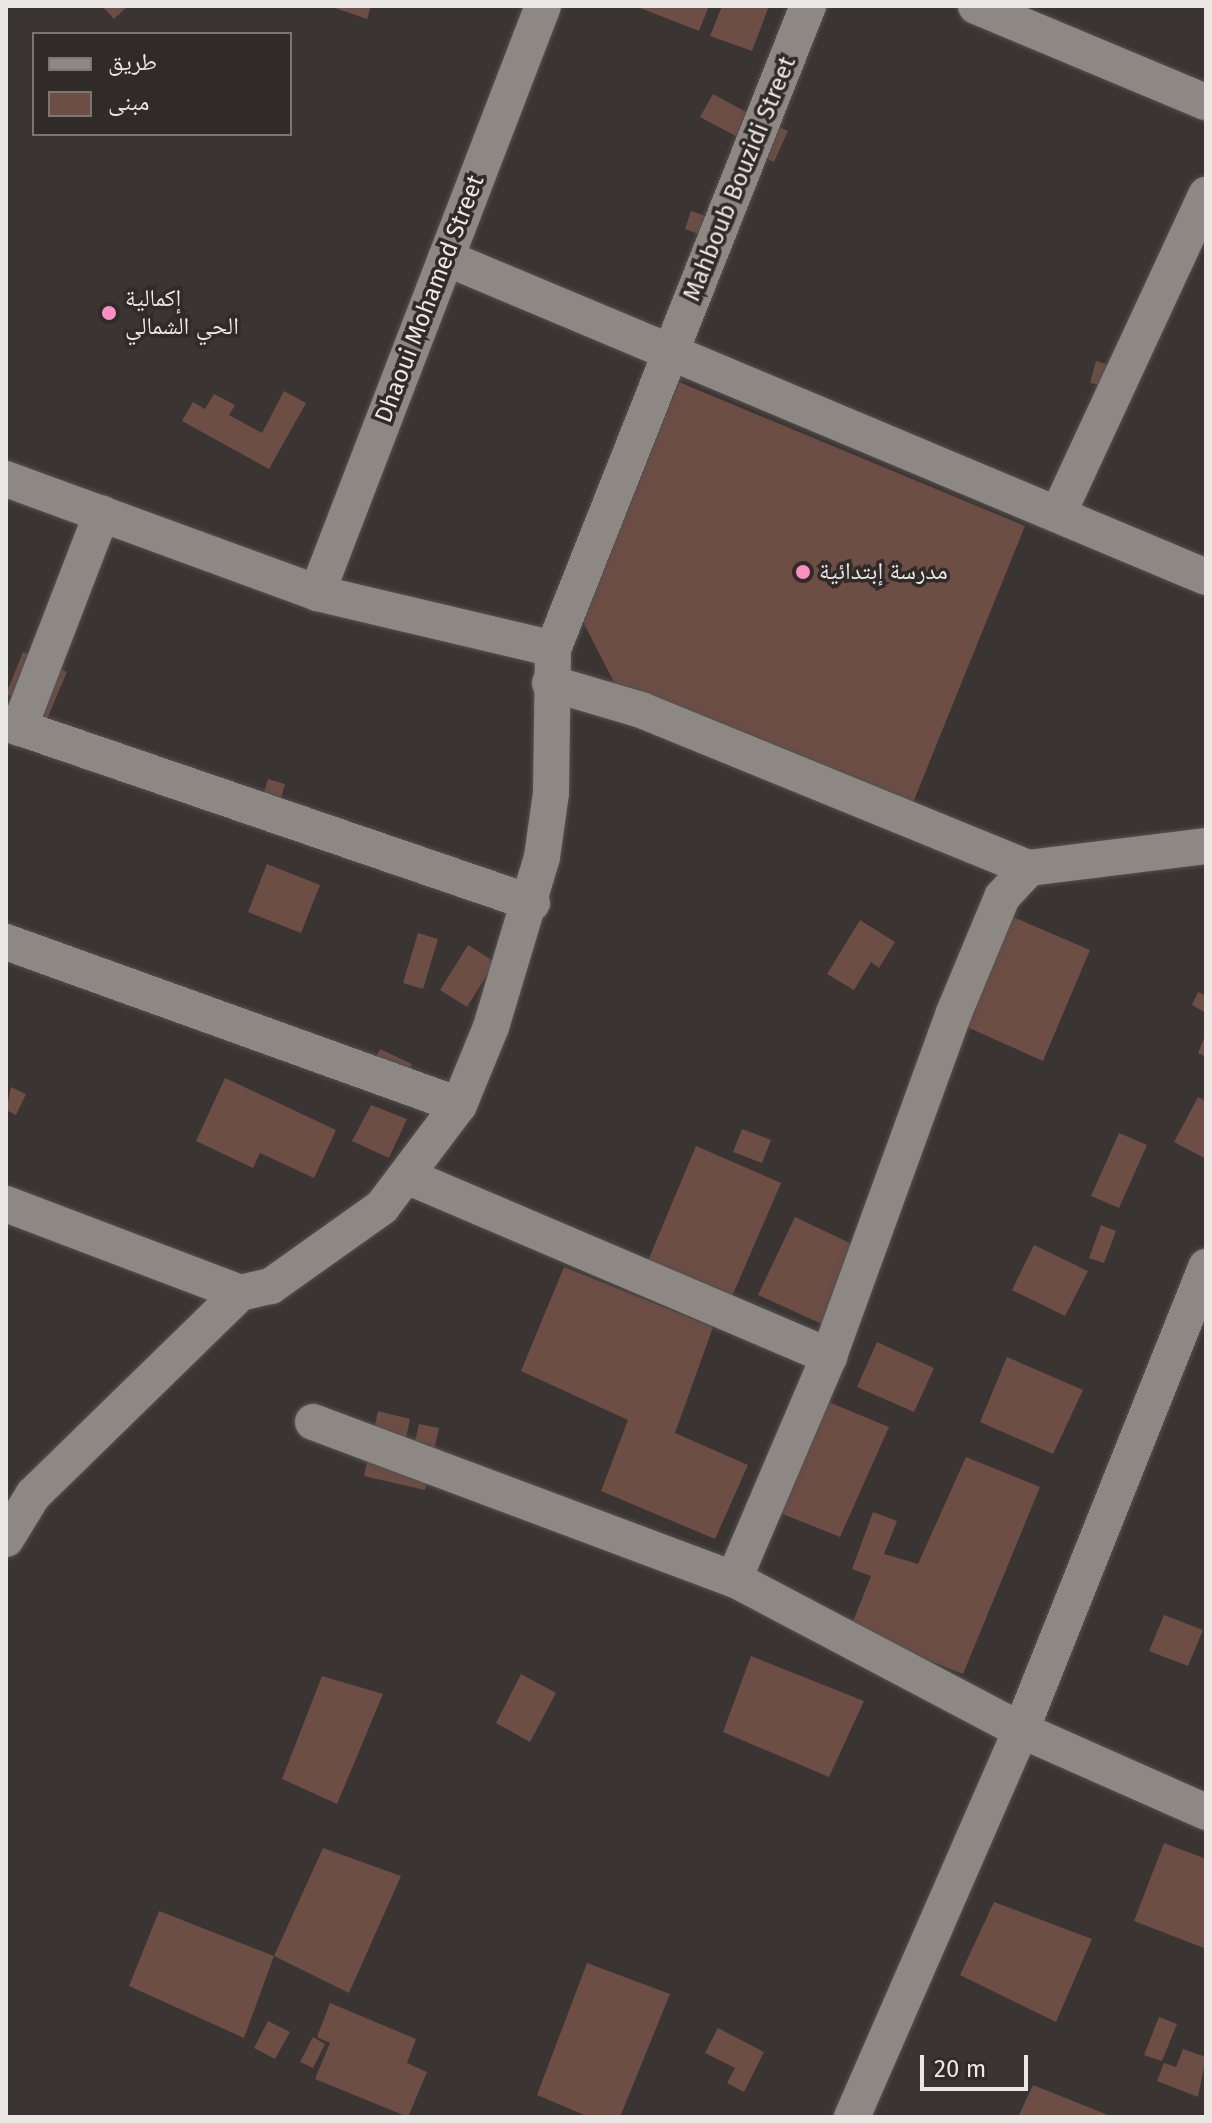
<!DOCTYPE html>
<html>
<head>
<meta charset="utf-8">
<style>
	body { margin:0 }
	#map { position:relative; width:1212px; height:2123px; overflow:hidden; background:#3a3432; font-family:"Fira Sans","Noto Naskh Arabic",sans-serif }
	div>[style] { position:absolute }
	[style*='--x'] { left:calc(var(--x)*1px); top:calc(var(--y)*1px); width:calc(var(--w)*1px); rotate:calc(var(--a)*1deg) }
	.building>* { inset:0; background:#6c4e45 }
	.roads { filter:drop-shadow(0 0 2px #55514f) drop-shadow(0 0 2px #55514f) }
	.minor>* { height:36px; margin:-18px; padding:0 18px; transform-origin:18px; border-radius:18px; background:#8e8885 }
	.dots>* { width:22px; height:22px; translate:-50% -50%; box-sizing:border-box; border:4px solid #302a28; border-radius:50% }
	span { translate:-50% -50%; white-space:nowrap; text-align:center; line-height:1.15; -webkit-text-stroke:7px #302a28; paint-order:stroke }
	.street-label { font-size:24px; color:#eae7e5 }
	.poi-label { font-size:24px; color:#eae7e5 }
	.left { translate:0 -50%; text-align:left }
	.frame { position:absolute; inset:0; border:8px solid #eae7e5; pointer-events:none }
	.legend { position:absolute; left:32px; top:32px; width:260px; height:104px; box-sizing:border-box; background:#302a28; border:2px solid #7a7674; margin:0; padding:10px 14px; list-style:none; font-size:24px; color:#eae7e5 }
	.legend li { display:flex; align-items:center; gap:16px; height:40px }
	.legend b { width:40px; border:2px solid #7a7674 }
	.scale { position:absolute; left:920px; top:2055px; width:108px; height:36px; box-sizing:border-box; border:4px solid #eae7e5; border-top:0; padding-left:10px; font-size:24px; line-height:28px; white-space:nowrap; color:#eae7e5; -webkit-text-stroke:6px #302a28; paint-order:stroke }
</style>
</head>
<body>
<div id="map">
	<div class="building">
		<i style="clip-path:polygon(102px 6px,128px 6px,114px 19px)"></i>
		<i style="clip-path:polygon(329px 6px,371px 6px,367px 19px)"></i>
		<i style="clip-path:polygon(635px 6px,709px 6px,699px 31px)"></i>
		<i style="clip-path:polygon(722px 6px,769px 6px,752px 51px,710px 36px)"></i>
		<i style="clip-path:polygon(713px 94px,757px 118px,745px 141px,700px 117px)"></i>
		<i style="clip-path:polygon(762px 119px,788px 131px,774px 162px,748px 150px)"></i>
		<i style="clip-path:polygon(691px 211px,723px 222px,717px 241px,685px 229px)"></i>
		<i style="clip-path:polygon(1096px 361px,1128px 370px,1122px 391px,1090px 383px)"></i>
		<i style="clip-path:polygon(679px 382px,1025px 526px,910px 810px,617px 688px,581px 618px)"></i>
		<i style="clip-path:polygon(284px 391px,306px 403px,269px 469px,182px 421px,193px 402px,205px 409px,214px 394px,235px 405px,229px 415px,262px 433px)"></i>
		<i style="clip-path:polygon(23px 652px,67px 672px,41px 733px,27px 703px,6px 694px)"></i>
		<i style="clip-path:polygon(268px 779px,285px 784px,272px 830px,254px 825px)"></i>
		<i style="clip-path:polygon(267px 864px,320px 885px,301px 933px,248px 912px)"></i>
		<i style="clip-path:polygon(1006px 914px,1090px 950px,1043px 1061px,958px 1023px)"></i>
		<i style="clip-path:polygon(860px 920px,895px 942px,879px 968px,871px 962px,854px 990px,827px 974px)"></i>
		<i style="clip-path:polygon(418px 933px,438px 939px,423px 989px,403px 983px)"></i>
		<i style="clip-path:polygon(468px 945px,495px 962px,467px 1007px,440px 990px)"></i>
		<i style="clip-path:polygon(1198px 992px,1206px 996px,1206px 1013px,1192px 1005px)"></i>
		<i style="clip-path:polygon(1206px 1033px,1206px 1057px,1198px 1053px)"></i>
		<i style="clip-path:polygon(380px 1049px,412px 1064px,396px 1096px,364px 1081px)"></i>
		<i style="clip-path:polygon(225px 1078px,336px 1130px,314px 1178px,260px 1153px,253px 1168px,196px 1141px)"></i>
		<i style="clip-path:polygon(11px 1087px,26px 1094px,16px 1115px,6px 1110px)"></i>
		<i style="clip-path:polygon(1198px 1097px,1206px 1101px,1206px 1159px,1174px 1142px)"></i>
		<i style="clip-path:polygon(371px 1105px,407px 1119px,389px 1158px,352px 1141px)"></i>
		<i style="clip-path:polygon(742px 1129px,771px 1140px,762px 1163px,733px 1152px)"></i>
		<i style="clip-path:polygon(1119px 1133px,1147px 1145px,1119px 1208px,1091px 1196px)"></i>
		<i style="clip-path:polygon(696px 1146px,781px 1183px,730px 1301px,647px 1263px)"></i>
		<i style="clip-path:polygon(795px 1217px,871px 1253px,835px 1330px,758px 1295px)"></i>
		<i style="clip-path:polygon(1101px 1225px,1116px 1231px,1104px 1263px,1089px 1258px)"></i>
		<i style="clip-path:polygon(1034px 1245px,1088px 1271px,1065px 1316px,1012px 1290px)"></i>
		<i style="clip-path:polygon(564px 1267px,713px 1327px,675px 1433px,748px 1465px,715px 1539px,601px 1491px,628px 1420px,521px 1371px)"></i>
		<i style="clip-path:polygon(877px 1342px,934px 1368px,914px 1412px,857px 1387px)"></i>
		<i style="clip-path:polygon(1007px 1357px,1083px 1390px,1053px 1454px,980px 1422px)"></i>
		<i style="clip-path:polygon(819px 1398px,889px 1427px,840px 1537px,770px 1509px)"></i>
		<i style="clip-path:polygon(378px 1411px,410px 1419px,401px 1462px,426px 1467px,431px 1445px,415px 1441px,419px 1424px,439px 1428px,425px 1490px,364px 1476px)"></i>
		<i style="clip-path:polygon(966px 1457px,1040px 1487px,963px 1674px,850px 1629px,871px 1576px,852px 1569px,873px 1512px,897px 1521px,884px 1554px,918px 1564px)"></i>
		<i style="clip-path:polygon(1164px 1615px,1203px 1630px,1188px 1666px,1149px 1651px)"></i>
		<i style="clip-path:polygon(751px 1656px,864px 1701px,829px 1777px,723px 1732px)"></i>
		<i style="clip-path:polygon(521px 1674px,556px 1693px,530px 1742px,496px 1723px)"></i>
		<i style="clip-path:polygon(322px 1676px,383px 1694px,337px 1804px,282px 1779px)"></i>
		<i style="clip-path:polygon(1164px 1843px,1206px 1859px,1204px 1948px,1134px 1921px)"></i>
		<i style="clip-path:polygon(323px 1848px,401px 1876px,349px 1993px,274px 1956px)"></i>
		<i style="clip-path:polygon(994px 1902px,1092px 1939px,1056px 2022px,960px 1975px)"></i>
		<i style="clip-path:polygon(159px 1911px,274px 1956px,244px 2038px,129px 1986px)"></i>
		<i style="clip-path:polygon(587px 1963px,670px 1994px,620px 2117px,589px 2117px,537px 2095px)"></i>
		<i style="clip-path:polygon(330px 2003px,416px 2039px,407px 2063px,427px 2072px,408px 2117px,315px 2079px,330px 2043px,317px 2037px)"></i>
		<i style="clip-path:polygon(1159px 2017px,1177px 2024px,1162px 2061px,1144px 2055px)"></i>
		<i style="clip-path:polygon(268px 2021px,290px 2032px,275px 2059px,254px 2048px)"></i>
		<i style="clip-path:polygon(718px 2028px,764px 2052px,744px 2092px,727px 2083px,735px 2068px,705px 2053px)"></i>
		<i style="clip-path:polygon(313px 2037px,325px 2044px,313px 2068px,300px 2062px)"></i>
		<i style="clip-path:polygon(1183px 2049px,1206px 2057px,1198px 2097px,1157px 2081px,1164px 2063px,1176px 2067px)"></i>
		<i style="clip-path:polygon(1033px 2085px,1113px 2117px,1018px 2117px)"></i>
	</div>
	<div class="roads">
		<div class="minor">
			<i style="--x:976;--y:6;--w:249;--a:22.7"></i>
			<i style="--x:446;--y:258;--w:824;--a:22.77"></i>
			<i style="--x:6;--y:479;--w:331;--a:20.1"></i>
			<i style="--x:317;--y:593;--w:243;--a:13.3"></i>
			<i style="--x:1058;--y:514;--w:352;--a:-65.1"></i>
			<i style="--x:317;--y:593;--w:629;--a:-68.94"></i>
			<i style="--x:550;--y:683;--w:95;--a:16.5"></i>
			<i style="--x:641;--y:710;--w:419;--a:22.2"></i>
			<i style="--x:1029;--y:868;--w:178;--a:-7.1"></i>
			<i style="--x:6;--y:723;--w:556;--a:18.89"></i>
			<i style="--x:19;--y:728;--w:230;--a:-68.9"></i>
			<i style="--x:6;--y:942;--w:481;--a:19.8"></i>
			<i style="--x:409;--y:1177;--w:457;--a:23.1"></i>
			<i style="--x:6;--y:1204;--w:250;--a:20.8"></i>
			<i style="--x:313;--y:1422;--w:449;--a:20.5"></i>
			<i style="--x:734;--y:1579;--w:324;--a:27.8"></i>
			<i style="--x:1021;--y:1730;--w:202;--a:23.9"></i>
			<i style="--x:6;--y:1539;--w:52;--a:-58.5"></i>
			<i style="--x:33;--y:1495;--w:289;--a:-44.3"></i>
			<i style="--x:240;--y:1293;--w:32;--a:-13"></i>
			<i style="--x:271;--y:1286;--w:136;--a:-35.4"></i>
			<i style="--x:382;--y:1207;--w:128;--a:-53"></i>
			<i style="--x:459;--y:1105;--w:84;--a:-67.7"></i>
			<i style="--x:491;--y:1027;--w:177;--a:-73.3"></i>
			<i style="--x:542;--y:857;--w:65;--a:-82"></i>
			<i style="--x:551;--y:793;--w:144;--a:-89.2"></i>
			<i style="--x:553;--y:649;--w:692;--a:-68.37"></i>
			<i style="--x:734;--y:1579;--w:242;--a:-66.9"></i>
			<i style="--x:829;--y:1356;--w:363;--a:-70"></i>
			<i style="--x:953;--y:1015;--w:128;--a:-67.4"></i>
			<i style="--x:1002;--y:897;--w:40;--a:-47"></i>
			<i style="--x:852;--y:2117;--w:422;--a:-66.4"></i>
			<i style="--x:1021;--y:1730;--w:499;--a:-68.2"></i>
		</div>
	</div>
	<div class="dots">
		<i style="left:109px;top:313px;background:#fc8fc2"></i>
		<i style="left:803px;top:572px;background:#fc8fc2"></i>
	</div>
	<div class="street-label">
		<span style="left:740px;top:179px;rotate:-68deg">Mahboub Bouzidi Street</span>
		<span style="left:430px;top:299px;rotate:-69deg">Dhaoui Mohamed Street</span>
	</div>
	<div class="poi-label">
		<span class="left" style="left:125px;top:313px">إكمالية<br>الحي الشمالي</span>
		<span class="left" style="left:819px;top:572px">مدرسة إبتدائية</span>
	</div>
	<div class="frame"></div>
	<ul class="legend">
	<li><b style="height:10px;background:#8e8885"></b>طريق</li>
	<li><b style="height:22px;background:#6c4e45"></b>مبنى</li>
	</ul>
	<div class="scale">20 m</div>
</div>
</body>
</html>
